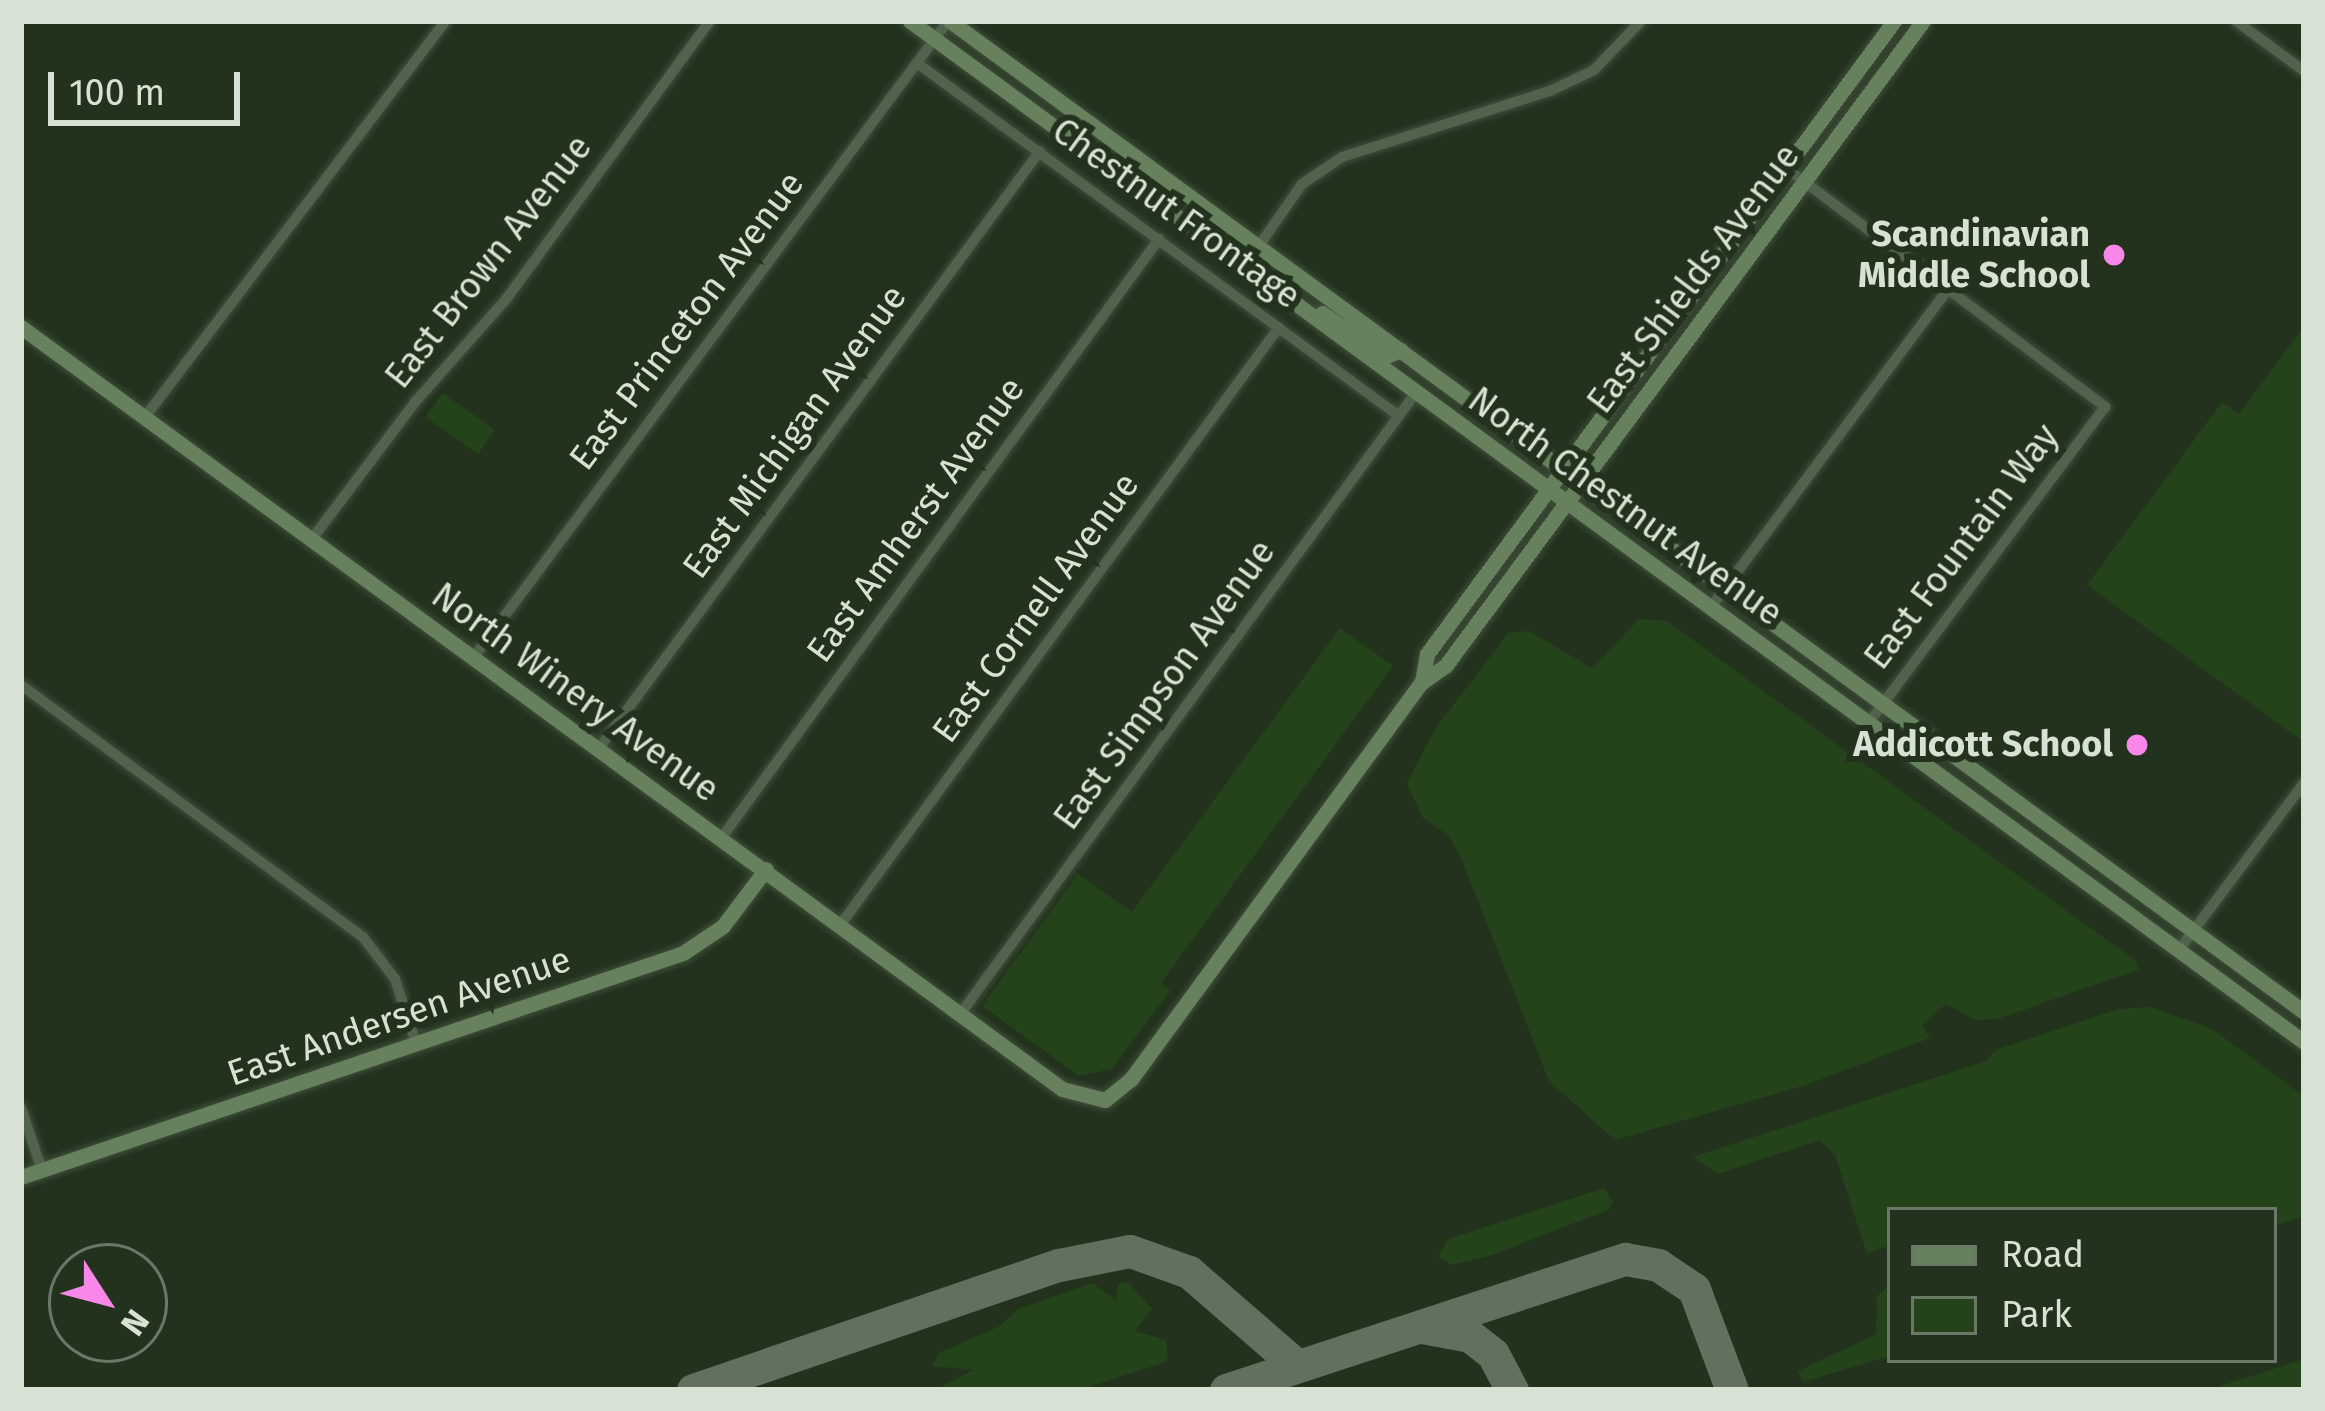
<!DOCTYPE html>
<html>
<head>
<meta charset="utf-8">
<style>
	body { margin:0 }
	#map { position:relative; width:2325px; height:1411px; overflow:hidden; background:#22321d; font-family:"Fira Sans",sans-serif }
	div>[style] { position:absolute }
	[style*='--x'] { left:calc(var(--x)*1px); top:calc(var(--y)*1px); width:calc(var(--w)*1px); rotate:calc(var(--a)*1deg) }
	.green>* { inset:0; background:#25431a }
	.taxiway>* { height:33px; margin:-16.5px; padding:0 16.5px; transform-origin:16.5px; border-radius:16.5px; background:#62705e }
	.roads { filter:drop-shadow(0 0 3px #3f4e3a) drop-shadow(0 0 3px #3f4e3a) }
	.street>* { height:10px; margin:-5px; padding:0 5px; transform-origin:5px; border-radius:5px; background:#52634d }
	.secondary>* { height:15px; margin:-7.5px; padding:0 7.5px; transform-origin:7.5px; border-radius:7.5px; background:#67805e }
	.dots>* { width:33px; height:33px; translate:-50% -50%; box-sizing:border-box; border:6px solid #22321d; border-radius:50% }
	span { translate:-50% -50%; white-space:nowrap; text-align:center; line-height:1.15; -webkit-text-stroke:12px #22321d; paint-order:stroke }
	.street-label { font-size:36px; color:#d8e2d4 }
	.poi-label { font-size:36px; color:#d8e2d4; font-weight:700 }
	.right { translate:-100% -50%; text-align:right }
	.frame { position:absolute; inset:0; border:24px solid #d8e2d4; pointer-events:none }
	.legend { position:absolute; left:1887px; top:1207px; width:390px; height:156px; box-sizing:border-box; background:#22321d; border:3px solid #6b7866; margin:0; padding:15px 21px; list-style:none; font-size:36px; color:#d8e2d4 }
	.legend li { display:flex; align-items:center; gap:24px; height:60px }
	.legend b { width:60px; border:3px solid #6b7866 }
	.north { position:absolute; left:48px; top:1243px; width:120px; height:120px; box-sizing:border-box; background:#22321d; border:3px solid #6b7866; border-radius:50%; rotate:126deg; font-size:33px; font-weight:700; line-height:48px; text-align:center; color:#d8e2d4 }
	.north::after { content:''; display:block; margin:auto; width:42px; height:54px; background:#f987e9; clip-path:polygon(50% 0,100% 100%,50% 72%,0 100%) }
	.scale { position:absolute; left:48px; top:72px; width:192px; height:54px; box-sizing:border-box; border:6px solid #d8e2d4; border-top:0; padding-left:15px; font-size:36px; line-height:42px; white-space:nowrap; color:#d8e2d4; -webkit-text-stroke:9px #22321d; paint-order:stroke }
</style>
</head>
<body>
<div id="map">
	<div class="green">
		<i style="clip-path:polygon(2304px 326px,2304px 742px,2087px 585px,2222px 402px,2239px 414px)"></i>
		<i style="clip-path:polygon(443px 393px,495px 430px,478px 454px,425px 417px)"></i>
		<i style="clip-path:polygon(1639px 619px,1667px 621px,2136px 961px,2138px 970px,1997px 1019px,1975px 1020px,1946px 1004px,1923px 1025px,1930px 1038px,1806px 1085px,1615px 1140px,1549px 1081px,1462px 860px,1449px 836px,1422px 817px,1407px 783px,1435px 729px,1508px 633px,1529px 631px,1592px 668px)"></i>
		<i style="clip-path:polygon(1340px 628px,1393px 666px,1161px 983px,1170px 991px,1112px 1069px,1079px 1076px,982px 1006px,1078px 874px,1132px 912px)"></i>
		<i style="clip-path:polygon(2150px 1007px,2212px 1029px,2304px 1096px,2304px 1216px,2274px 1226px,2274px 1210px,1890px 1210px,1890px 1245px,1867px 1254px,1835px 1155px,1820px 1140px,1718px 1174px,1693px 1157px,1986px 1061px,1996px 1050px,2119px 1009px)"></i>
		<i style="clip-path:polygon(1604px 1188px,1613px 1202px,1608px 1210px,1492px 1255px,1452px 1265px,1438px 1257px,1448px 1239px)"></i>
		<i style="clip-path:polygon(1128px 1282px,1152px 1309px,1134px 1331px,1166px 1340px,1168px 1361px,1080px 1390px,937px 1389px,973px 1370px,932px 1366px,939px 1353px,1000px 1326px,1018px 1309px,1092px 1283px,1116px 1300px,1118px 1284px)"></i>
		<i style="clip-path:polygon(1890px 1285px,1890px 1356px,1803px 1382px,1798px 1371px,1876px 1334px,1877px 1296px)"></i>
		<i style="clip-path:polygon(2304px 1359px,2304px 1390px,2208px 1390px)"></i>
	</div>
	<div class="taxiway">
		<i style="--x:1422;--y:1327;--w:49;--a:10.6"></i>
		<i style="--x:1470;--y:1336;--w:29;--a:38"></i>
		<i style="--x:1493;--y:1354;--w:41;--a:62.2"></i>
		<i style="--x:693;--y:1390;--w:387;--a:-18.9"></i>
		<i style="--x:1059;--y:1265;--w:72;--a:-11.2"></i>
		<i style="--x:1130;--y:1251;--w:63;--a:19.6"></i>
		<i style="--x:1189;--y:1272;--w:143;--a:41"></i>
		<i style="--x:1226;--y:1390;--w:420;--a:-18.2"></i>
		<i style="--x:1625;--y:1259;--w:34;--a:10"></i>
		<i style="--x:1658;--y:1265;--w:43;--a:33.7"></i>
		<i style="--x:1694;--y:1289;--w:108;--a:69.4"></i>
	</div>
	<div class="roads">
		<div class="street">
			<i style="--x:2236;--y:21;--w:84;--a:36.3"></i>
			<i style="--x:917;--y:63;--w:597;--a:36.22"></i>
			<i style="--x:1786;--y:168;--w:399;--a:36.8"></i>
			<i style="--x:2105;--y:407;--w:394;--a:126.8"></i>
			<i style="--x:1245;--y:266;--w:100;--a:-55.2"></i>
			<i style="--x:1302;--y:184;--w:48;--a:-34"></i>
			<i style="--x:1342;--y:157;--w:218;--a:-17.6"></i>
			<i style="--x:1550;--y:91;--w:49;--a:-25.5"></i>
			<i style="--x:1594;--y:70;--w:68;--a:-46.2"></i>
			<i style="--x:145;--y:417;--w:497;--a:-52.8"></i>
			<i style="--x:312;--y:539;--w:173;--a:-53"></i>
			<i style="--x:416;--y:401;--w:137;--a:-48.5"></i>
			<i style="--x:507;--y:298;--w:343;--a:-53.8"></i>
			<i style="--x:1711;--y:607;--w:397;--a:-53.3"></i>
			<i style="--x:474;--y:657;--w:793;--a:-53.3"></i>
			<i style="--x:21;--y:685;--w:425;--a:36.4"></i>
			<i style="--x:363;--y:937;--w:53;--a:52.7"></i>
			<i style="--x:395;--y:979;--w:67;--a:71.8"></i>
			<i style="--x:599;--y:748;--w:742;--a:-53.55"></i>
			<i style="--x:722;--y:837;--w:741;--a:-53.84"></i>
			<i style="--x:841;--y:924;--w:740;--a:-53.73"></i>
			<i style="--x:2179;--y:950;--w:209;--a:-53.2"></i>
			<i style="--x:961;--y:1013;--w:771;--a:-53.75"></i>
			<i style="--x:21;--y:1108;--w:65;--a:71.3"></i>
		</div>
		<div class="secondary">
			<i style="--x:910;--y:21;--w:1728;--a:36.22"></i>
			<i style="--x:950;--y:21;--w:1678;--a:36.2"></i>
			<i style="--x:1322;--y:313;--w:77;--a:33.9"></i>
			<i style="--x:1386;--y:356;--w:16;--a:-22"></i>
			<i style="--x:21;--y:327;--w:1290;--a:36.2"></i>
			<i style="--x:1062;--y:1089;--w:44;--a:14.3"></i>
			<i style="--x:1105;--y:1100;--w:33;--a:-39"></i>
			<i style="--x:1131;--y:1079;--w:492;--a:-53.8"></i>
			<i style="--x:1422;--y:682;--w:29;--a:-35"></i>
			<i style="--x:1446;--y:665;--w:801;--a:-53.47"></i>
			<i style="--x:1422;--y:682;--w:28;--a:-80"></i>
			<i style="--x:1427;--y:654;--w:787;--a:-53.58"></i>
			<i style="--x:21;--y:1177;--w:699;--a:-18.69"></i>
			<i style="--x:683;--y:953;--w:48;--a:-34"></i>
			<i style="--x:723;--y:926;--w:71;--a:-53"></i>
		</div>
	</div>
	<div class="dots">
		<i style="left:2114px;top:255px;background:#f987e9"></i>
		<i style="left:2137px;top:745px;background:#f987e9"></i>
	</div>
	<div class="street-label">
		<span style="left:1176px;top:214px;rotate:36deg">Chestnut Frontage</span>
		<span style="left:489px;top:262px;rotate:-52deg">East Brown Avenue</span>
		<span style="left:1694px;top:279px;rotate:-53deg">East Shields Avenue</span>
		<span style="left:687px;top:321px;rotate:-53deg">East Princeton Avenue</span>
		<span style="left:795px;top:432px;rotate:-54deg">East Michigan Avenue</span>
		<span style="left:1625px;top:507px;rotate:36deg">North Chestnut Avenue</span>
		<span style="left:916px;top:520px;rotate:-54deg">East Amherst Avenue</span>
		<span style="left:1962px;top:547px;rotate:-53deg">East Fountain Way</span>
		<span style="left:1036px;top:608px;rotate:-54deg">East Cornell Avenue</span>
		<span style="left:1165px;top:685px;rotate:-54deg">East Simpson Avenue</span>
		<span style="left:575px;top:693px;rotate:36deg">North Winery Avenue</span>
		<span style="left:399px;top:1017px;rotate:-19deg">East Andersen Avenue</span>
	</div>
	<div class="poi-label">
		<span class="right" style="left:2090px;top:255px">Scandinavian<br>Middle School</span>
		<span class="right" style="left:2113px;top:745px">Addicott School</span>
	</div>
	<div class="frame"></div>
	<ul class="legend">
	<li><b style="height:15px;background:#67805e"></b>Road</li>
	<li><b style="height:33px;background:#25431a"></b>Park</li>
	</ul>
	<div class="north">N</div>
	<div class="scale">100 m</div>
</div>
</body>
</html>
